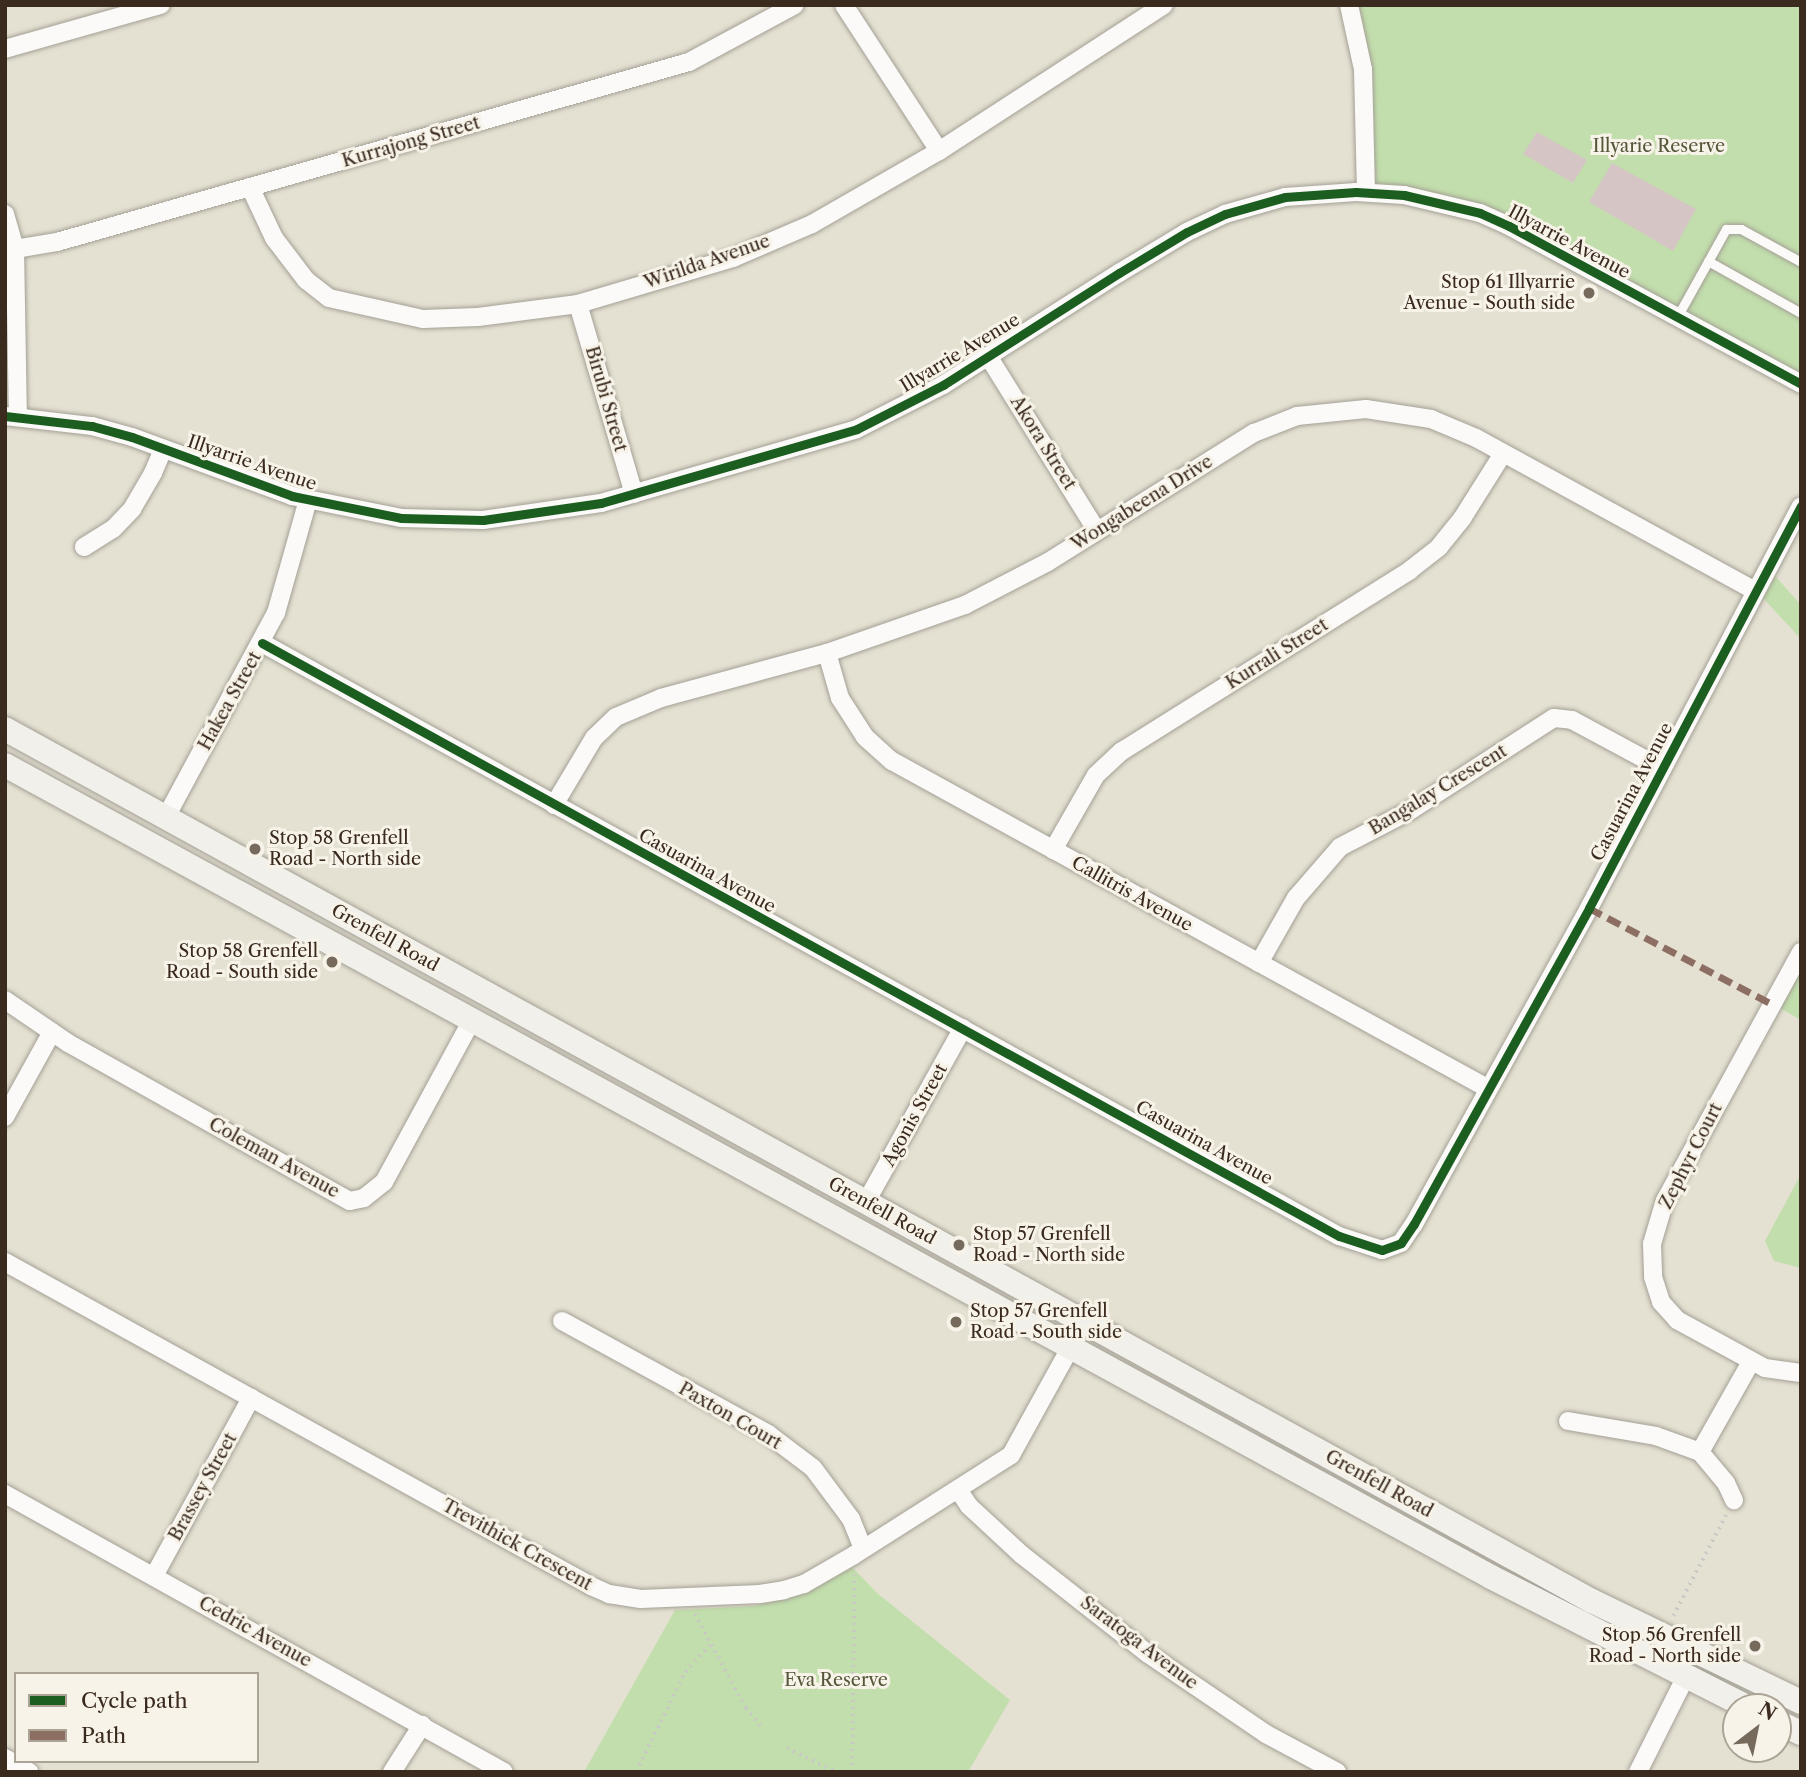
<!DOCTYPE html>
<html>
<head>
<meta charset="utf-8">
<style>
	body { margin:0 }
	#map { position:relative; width:1806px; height:1777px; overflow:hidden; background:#e4e1d2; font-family:"Libre Caslon Text",serif }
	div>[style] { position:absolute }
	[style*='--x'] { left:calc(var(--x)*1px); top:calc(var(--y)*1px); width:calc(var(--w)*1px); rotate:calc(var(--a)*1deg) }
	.green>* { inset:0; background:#c2deac }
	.building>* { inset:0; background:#d5c5c5 }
	.path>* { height:3.5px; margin-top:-1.75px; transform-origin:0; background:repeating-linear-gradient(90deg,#cac8c4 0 2px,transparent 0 7px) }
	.roads { filter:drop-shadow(0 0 2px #a4a096) drop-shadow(0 0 2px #a4a096) }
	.service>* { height:9px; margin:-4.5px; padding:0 4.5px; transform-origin:4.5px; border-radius:4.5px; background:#fbfaf8 }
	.minor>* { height:18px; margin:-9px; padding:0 9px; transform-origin:9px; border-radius:9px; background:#fbfaf8 }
	.secondary>* { height:24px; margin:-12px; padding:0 12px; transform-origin:12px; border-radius:12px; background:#f2f0ea }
	.quiet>* { height:7px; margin-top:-3.5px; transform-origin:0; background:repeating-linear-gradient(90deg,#8d6e63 0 14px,transparent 0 21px) }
	.cycleway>* { height:9px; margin:-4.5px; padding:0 4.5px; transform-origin:4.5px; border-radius:4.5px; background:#1b5e20 }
	.dots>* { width:19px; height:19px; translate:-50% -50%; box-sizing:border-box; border:4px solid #f7f3e8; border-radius:50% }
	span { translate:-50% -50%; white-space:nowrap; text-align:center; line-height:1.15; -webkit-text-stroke:6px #f7f3e8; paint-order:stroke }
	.street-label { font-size:18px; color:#3b2a1e }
	.park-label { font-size:18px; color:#56563a }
	.poi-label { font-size:18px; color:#3b2a1e }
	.right { translate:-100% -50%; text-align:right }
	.left { translate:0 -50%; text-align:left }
	.frame { position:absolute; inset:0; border:7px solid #3b2a1e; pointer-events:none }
	.legend { position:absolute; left:14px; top:1672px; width:245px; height:91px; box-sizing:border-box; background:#f7f3e8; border:2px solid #aca397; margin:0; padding:9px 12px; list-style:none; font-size:21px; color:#3b2a1e }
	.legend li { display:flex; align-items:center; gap:14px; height:35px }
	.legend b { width:35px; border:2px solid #aca397 }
	.north { position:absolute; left:1722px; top:1693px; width:70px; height:70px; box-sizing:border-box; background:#f7f3e8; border:2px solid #aca397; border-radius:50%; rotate:32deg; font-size:19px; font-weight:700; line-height:28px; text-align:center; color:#3b2a1e }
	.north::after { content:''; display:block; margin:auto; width:24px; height:32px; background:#766a5d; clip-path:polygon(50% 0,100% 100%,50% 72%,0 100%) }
</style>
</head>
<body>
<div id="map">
	<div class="green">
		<i style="clip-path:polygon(1349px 5px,1801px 5px,1801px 384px,1509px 226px,1366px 192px)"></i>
		<i style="clip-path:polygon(1775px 576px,1801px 605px,1801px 639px,1762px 597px)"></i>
		<i style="clip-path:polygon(1801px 971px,1801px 1020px,1778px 1007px)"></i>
		<i style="clip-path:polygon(1801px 1174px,1801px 1268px,1774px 1261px,1765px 1241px)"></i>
		<i style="clip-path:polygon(852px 1567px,877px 1593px,1010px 1700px,968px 1772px,584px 1772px,675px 1610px,755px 1606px,807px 1592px)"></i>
	</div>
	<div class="building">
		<i style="clip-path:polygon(1537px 132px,1587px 160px,1573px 183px,1523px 154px)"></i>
		<i style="clip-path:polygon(1612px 163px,1696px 209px,1673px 251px,1589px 202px)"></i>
	</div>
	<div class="path">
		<i style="--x:695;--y:1614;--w:107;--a:61.5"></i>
		<i style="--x:746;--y:1708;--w:28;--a:52"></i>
		<i style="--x:1673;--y:1616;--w:114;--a:-62.3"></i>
		<i style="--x:787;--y:1748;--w:55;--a:25.6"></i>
		<i style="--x:636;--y:1772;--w:111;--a:-63.9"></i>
		<i style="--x:685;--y:1672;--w:37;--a:-47"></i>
		<i style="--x:852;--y:1772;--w:197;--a:-89.4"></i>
	</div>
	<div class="roads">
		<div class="service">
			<i style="--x:1708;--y:261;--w:107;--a:29.2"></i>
			<i style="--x:1677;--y:317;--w:101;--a:-60.9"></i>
			<i style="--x:1726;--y:229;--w:15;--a:0"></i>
			<i style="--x:1741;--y:229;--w:68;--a:28.8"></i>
		</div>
		<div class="minor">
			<i style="--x:844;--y:5;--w:174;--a:56.9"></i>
			<i style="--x:1349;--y:5;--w:66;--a:77.7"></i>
			<i style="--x:1363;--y:69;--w:123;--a:88.6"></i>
			<i style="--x:5;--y:49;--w:162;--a:-15.8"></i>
			<i style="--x:250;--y:187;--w:56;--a:64.8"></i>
			<i style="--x:274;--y:238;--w:53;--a:52.7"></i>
			<i style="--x:306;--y:280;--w:29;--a:38"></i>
			<i style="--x:329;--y:298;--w:96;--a:12.6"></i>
			<i style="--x:423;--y:319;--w:55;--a:-2.1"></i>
			<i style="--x:478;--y:317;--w:101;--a:-7.4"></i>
			<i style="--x:578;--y:304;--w:162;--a:-16.5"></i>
			<i style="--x:733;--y:258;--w:86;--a:-23.3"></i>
			<i style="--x:812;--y:224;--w:146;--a:-29.9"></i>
			<i style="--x:939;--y:151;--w:268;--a:-33"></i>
			<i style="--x:5;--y:214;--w:36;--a:74"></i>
			<i style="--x:15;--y:249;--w:166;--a:89"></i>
			<i style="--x:15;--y:249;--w:43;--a:-9.5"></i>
			<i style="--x:57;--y:242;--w:657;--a:-15.9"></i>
			<i style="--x:689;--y:62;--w:120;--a:-28.3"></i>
			<i style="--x:578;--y:304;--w:198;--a:73.6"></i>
			<i style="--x:988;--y:356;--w:206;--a:58.1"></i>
			<i style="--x:5;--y:416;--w:88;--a:6.6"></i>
			<i style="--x:92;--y:426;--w:41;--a:15.4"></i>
			<i style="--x:132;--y:437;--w:171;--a:20.2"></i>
			<i style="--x:292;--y:496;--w:111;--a:11.4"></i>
			<i style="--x:401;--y:518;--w:82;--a:1.4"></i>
			<i style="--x:483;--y:520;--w:119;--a:-8.2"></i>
			<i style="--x:601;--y:503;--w:266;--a:-16.1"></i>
			<i style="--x:857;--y:429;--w:97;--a:-27.1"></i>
			<i style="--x:943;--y:385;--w:209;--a:-32.5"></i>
			<i style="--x:1119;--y:273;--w:79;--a:-31.1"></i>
			<i style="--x:1187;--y:232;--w:42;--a:-25.3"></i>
			<i style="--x:1225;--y:214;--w:62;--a:-15.8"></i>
			<i style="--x:1285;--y:197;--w:71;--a:-4"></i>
			<i style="--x:1356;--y:192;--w:48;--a:3.6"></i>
			<i style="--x:1404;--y:195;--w:78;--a:13.3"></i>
			<i style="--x:1480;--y:213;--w:32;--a:24"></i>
			<i style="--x:1509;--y:226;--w:332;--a:28.4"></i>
			<i style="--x:84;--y:547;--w:34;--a:-32"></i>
			<i style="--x:113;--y:529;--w:28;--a:-46"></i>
			<i style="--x:132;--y:509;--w:42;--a:-59.7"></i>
			<i style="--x:153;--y:473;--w:26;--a:-67"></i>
			<i style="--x:262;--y:643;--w:1229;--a:28.84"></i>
			<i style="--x:1339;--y:1236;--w:45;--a:18"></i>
			<i style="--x:1382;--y:1250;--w:20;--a:-20"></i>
			<i style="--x:1401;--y:1243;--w:23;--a:-56"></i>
			<i style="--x:1414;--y:1224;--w:361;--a:-61"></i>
			<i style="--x:1589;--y:908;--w:454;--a:-62.2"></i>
			<i style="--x:827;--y:653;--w:47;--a:73.9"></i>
			<i style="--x:840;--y:698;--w:46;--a:57.3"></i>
			<i style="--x:865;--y:737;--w:36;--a:42"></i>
			<i style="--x:892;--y:761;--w:679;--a:28.79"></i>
			<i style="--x:554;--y:805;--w:78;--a:-59.2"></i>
			<i style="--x:594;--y:738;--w:30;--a:-44"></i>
			<i style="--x:616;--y:717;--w:49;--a:-22.9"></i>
			<i style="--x:661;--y:698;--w:172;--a:-15.2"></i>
			<i style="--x:827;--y:653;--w:146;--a:-19.2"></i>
			<i style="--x:965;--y:605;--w:93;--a:-27.4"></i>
			<i style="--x:1048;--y:562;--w:243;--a:-32.1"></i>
			<i style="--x:1254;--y:433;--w:46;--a:-21.6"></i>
			<i style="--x:1297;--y:416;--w:69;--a:-5.8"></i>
			<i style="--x:1366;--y:409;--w:66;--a:8.7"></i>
			<i style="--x:1431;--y:419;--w:49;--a:22.9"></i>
			<i style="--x:1476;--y:438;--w:318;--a:28.7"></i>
			<i style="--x:166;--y:817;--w:232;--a:-61.7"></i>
			<i style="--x:276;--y:613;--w:117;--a:-74.2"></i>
			<i style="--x:1053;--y:850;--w:86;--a:-60.2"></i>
			<i style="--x:1096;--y:775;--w:35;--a:-43"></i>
			<i style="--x:1122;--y:751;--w:340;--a:-32.1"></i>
			<i style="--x:1410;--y:570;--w:37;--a:-38"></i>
			<i style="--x:1439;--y:547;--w:38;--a:-51"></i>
			<i style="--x:1463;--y:517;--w:73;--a:-57.8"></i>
			<i style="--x:1801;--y:952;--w:283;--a:118.7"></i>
			<i style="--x:1665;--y:1200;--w:46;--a:106.5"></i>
			<i style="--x:1652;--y:1244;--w:33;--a:88"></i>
			<i style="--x:1653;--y:1277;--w:26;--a:72"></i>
			<i style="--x:1661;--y:1302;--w:24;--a:48"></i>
			<i style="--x:1677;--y:1320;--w:100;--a:28.6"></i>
			<i style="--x:1765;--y:1368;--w:36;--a:8"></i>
			<i style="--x:1259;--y:963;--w:75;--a:-60.4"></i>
			<i style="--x:1296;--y:898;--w:67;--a:-49.2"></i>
			<i style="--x:1340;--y:847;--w:80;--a:-27.5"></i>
			<i style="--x:1411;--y:810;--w:170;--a:-32.8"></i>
			<i style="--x:1554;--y:718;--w:18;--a:6"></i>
			<i style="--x:1572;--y:720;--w:101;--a:28.3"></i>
			<i style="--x:5;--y:1000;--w:76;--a:34.3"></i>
			<i style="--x:68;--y:1043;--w:323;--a:29.3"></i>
			<i style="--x:350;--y:1201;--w:14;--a:-12"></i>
			<i style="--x:364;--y:1198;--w:26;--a:-39"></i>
			<i style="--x:384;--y:1182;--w:184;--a:-61.5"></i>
			<i style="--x:5;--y:1117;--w:97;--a:-61.1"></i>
			<i style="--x:866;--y:1202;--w:199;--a:-60.9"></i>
			<i style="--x:5;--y:1262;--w:670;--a:28.94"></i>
			<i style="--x:591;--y:1586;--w:20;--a:24"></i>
			<i style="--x:609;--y:1594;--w:32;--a:9"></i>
			<i style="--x:641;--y:1599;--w:119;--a:-2.4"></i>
			<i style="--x:760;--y:1594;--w:24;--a:-9"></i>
			<i style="--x:784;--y:1590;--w:21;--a:-17"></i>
			<i style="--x:804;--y:1584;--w:58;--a:-30.1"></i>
			<i style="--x:854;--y:1555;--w:186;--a:-32.5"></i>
			<i style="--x:1011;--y:1455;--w:122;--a:-61.1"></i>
			<i style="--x:562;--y:1321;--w:235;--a:28.7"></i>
			<i style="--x:768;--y:1434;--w:56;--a:37.1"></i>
			<i style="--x:813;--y:1468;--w:64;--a:53.3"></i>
			<i style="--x:851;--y:1519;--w:31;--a:68"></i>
			<i style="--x:1568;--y:1421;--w:89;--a:9.7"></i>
			<i style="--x:1656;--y:1436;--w:47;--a:20"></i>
			<i style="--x:1700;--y:1452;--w:40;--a:50"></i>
			<i style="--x:1726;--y:1483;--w:19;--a:65"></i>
			<i style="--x:1700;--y:1452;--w:103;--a:-60.5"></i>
			<i style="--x:959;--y:1491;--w:18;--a:56"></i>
			<i style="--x:969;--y:1506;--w:72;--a:42.8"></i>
			<i style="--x:1022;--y:1555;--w:159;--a:38.1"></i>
			<i style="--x:1147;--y:1653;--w:144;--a:34.2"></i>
			<i style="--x:1266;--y:1734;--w:81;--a:28.2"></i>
			<i style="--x:5;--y:1494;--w:571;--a:29.12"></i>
			<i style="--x:154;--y:1576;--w:203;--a:-61.4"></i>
			<i style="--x:5;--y:1758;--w:28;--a:30"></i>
			<i style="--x:392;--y:1772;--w:56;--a:-57.4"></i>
			<i style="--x:1638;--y:1772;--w:107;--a:-63.4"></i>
		</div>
		<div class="secondary">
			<i style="--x:5;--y:729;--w:1811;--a:28.79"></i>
			<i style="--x:1592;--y:1601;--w:232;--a:25.8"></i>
			<i style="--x:5;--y:765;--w:1693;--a:28.65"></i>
			<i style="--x:1491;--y:1577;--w:287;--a:26.9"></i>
			<i style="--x:1778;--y:1722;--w:25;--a:26"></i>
		</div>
	</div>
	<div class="quiet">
		<i style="--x:1589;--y:908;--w:207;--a:27.7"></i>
	</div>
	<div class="cycleway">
		<i style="--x:5;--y:416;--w:88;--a:6.6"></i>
		<i style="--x:92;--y:426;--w:41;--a:15.4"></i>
		<i style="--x:132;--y:437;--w:171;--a:20.2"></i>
		<i style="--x:292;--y:496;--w:111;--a:11.4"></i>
		<i style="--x:401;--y:518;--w:82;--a:1.4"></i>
		<i style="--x:483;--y:520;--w:119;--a:-8.2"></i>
		<i style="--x:601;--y:503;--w:266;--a:-16.1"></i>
		<i style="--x:857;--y:429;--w:97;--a:-27.1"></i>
		<i style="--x:943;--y:385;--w:209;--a:-32.5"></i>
		<i style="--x:1119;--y:273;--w:79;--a:-31.1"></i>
		<i style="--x:1187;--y:232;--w:42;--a:-25.3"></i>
		<i style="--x:1225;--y:214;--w:62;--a:-15.8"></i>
		<i style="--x:1285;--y:197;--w:71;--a:-4"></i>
		<i style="--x:1356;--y:192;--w:48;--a:3.6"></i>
		<i style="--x:1404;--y:195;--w:78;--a:13.3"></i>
		<i style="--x:1480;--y:213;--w:32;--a:24"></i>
		<i style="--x:1509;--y:226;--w:332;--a:28.4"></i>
		<i style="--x:262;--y:643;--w:1229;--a:28.84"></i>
		<i style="--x:1339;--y:1236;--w:45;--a:18"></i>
		<i style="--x:1382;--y:1250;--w:20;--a:-20"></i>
		<i style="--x:1401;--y:1243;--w:23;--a:-56"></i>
		<i style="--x:1414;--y:1224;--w:361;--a:-61"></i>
		<i style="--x:1589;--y:908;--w:454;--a:-62.2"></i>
	</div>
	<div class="dots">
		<i style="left:1589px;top:293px;background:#766a5d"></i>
		<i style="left:255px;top:849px;background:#766a5d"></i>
		<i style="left:332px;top:962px;background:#766a5d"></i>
		<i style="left:959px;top:1245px;background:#766a5d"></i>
		<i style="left:956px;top:1322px;background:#766a5d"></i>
		<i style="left:1755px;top:1646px;background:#766a5d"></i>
	</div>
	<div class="street-label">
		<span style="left:411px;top:142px;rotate:-16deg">Kurrajong Street</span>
		<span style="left:1569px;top:242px;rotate:28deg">Illyarrie Avenue</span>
		<span style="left:707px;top:262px;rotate:-19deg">Wirilda Avenue</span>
		<span style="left:960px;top:353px;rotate:-31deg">Illyarrie Avenue</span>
		<span style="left:606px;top:399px;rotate:74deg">Birubi Street</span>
		<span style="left:1043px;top:443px;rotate:58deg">Akora Street</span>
		<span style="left:252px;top:463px;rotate:19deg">Illyarrie Avenue</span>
		<span style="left:1142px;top:503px;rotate:-32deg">Wongabeena Drive</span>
		<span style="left:1277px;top:654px;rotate:-32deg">Kurrali Street</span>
		<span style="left:230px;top:701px;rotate:-61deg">Hakea Street</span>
		<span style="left:1438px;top:790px;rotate:-31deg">Bangalay Crescent</span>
		<span style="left:1632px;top:792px;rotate:-62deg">Casuarina Avenue</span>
		<span style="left:707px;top:871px;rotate:29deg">Casuarina Avenue</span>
		<span style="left:1132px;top:894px;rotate:29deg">Callitris Avenue</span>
		<span style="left:385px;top:938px;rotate:29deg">Grenfell Road</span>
		<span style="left:915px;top:1115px;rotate:-61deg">Agonis Street</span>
		<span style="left:1204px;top:1143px;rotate:29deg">Casuarina Avenue</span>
		<span style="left:1691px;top:1156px;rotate:-63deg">Zephyr Court</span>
		<span style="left:274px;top:1158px;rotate:29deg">Coleman Avenue</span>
		<span style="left:882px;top:1211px;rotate:29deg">Grenfell Road</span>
		<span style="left:730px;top:1416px;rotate:30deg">Paxton Court</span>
		<span style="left:1379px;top:1484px;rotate:29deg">Grenfell Road</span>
		<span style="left:203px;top:1487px;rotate:-61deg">Brassey Street</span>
		<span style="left:517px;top:1545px;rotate:29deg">Trevithick Crescent</span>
		<span style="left:255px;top:1632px;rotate:29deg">Cedric Avenue</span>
		<span style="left:1139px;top:1643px;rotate:37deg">Saratoga Avenue</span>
	</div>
	<div class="park-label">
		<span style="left:1659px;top:146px">Illyarie Reserve</span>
		<span style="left:836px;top:1680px">Eva Reserve</span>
	</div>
	<div class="poi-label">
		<span class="right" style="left:1575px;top:293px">Stop 61 Illyarrie<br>Avenue - South side</span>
		<span class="left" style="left:269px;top:849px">Stop 58 Grenfell<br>Road - North side</span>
		<span class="right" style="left:318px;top:962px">Stop 58 Grenfell<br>Road - South side</span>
		<span class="left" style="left:973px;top:1245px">Stop 57 Grenfell<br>Road - North side</span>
		<span class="left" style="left:970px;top:1322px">Stop 57 Grenfell<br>Road - South side</span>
		<span class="right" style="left:1741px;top:1646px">Stop 56 Grenfell<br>Road - North side</span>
	</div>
	<div class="frame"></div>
	<ul class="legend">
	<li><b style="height:9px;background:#1b5e20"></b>Cycle path</li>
	<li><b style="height:9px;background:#8d6e63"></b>Path</li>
	</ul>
	<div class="north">N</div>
</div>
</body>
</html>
